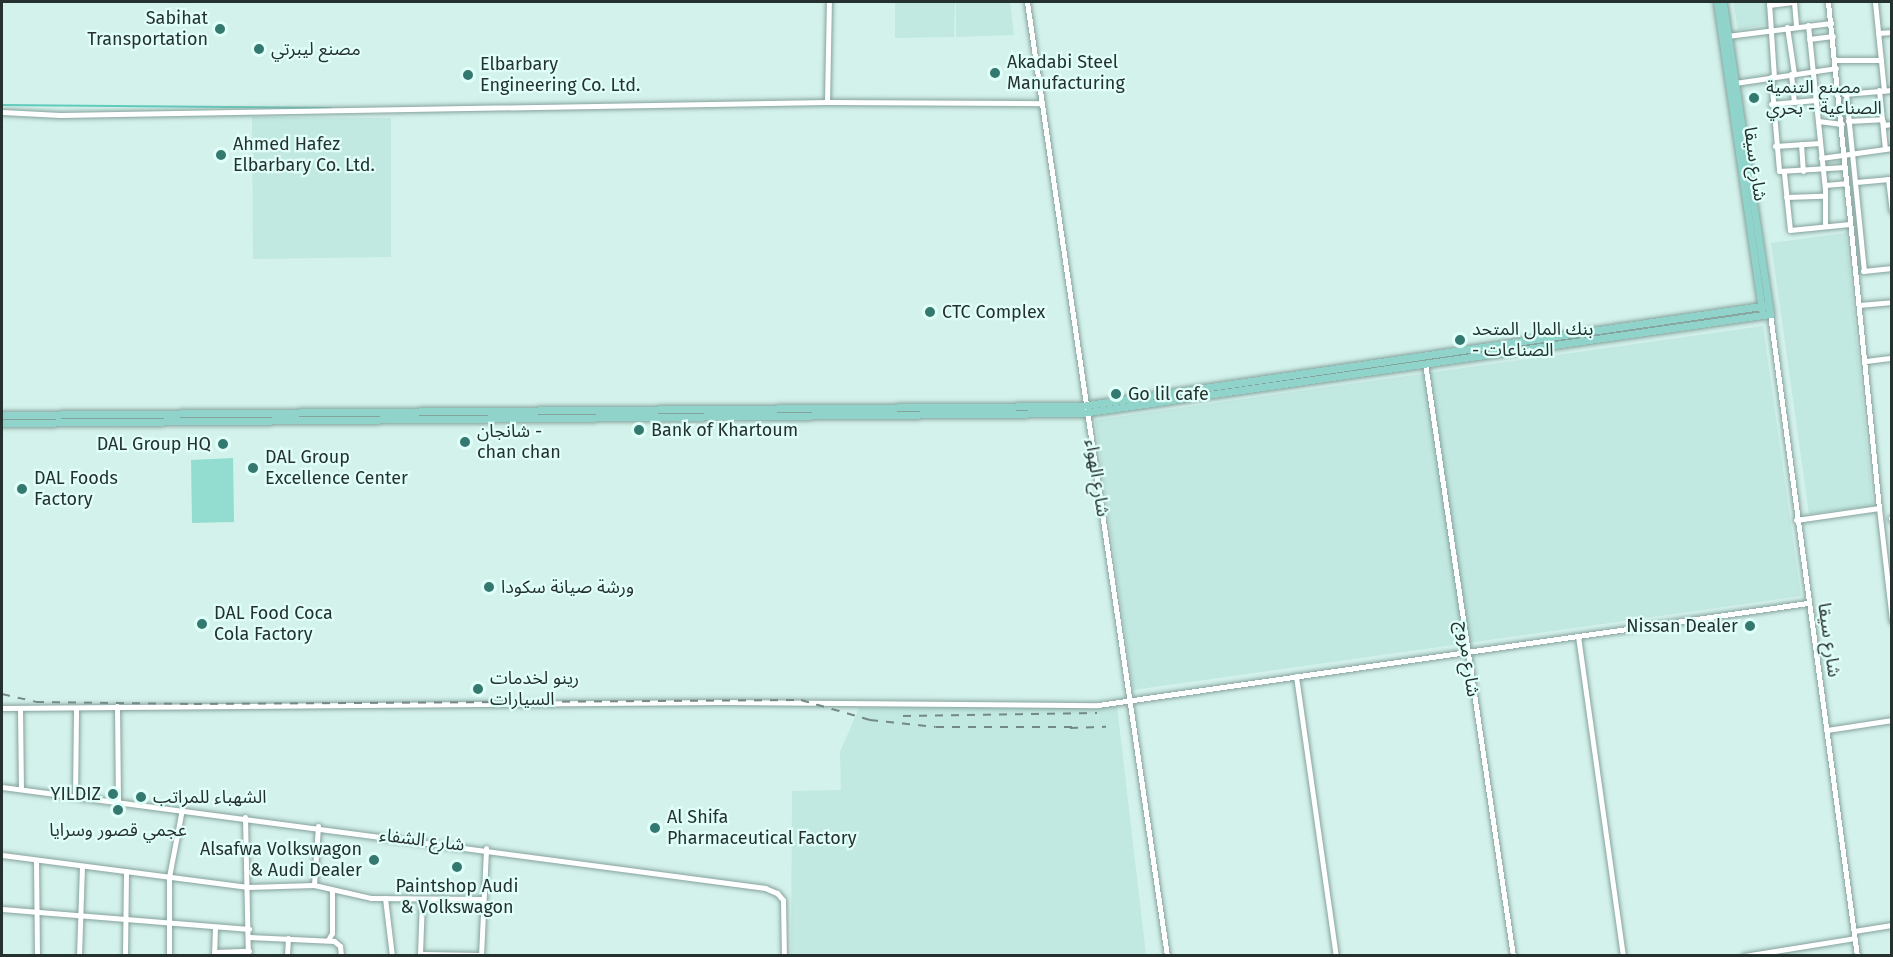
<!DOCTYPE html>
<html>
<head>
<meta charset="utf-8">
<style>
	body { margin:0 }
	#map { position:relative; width:1893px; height:957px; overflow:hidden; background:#d4f2ec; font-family:"Fira Sans","Noto Sans Arabic",sans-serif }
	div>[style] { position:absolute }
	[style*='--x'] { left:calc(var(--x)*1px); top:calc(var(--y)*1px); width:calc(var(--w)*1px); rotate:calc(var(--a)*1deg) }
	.built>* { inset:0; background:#c1e8e1 }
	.green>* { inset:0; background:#92ddd0 }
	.stream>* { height:1.5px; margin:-0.75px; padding:0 0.75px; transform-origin:0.75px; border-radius:0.75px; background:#5ecdbd }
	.roads { filter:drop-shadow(0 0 2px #86a29d) drop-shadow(0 0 2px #86a29d) }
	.minor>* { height:5px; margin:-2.5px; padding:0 2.5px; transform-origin:2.5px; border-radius:2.5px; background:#fff }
	.major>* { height:7px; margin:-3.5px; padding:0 3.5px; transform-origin:3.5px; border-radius:3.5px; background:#8fd3ca }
	.rail>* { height:1.5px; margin-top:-0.75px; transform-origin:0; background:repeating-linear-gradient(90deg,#748884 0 8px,transparent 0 16px) }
	.dots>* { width:16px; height:16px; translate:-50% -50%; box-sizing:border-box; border:3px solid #e1fff9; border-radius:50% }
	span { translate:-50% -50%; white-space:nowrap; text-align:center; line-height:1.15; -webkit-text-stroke:4.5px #e1fff9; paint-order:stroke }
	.poi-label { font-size:18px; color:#25312f }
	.right { translate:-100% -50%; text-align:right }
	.left { translate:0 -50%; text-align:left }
	.street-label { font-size:18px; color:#25312f }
	.frame { position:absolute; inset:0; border:3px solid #25312f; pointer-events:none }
</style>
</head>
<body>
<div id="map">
	<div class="built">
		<i style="clip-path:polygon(895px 2px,955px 2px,954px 37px,895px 38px)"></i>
		<i style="clip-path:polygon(956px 2px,1010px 2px,1014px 35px,956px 37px)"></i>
		<i style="clip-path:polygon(1733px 2px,1767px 2px,1769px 24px,1738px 30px)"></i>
		<i style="clip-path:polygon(252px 117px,391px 118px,391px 257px,253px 259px)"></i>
		<i style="clip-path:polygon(1846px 233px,1873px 506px,1809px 514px,1771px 243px)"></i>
		<i style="clip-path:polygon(1763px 326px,1801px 596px,1133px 690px,1095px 420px)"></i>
		<i style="clip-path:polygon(1117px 706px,1146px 955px,791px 956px,792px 791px,841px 790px,840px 752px,859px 708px)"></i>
	</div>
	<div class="green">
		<i style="clip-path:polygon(233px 458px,234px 522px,192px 523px,191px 460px)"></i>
	</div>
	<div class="stream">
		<i style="--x:2;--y:105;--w:329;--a:0.5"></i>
	</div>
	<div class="roads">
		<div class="minor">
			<i style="--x:1027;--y:2;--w:964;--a:81.65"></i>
			<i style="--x:1769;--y:2;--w:75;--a:86.2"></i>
			<i style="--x:1794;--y:2;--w:24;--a:85"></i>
			<i style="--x:1875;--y:2;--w:89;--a:84.2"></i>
			<i style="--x:1769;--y:5;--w:24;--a:-7"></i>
			<i style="--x:1808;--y:25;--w:165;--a:84.1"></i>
			<i style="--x:1825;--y:189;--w:37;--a:90"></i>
			<i style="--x:1787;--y:27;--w:48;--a:81.5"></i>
			<i style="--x:1878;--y:33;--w:14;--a:-4"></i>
			<i style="--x:1727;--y:36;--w:105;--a:-7.1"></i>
			<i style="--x:1809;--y:39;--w:24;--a:-7"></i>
			<i style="--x:1835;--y:60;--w:46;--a:0"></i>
			<i style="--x:1791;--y:74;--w:28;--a:84"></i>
			<i style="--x:1771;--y:77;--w:94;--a:85.1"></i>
			<i style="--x:1779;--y:171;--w:66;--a:-3.5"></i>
			<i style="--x:1735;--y:83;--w:102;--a:-8.4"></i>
			<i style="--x:1879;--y:90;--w:59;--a:84.2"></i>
			<i style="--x:1844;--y:94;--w:48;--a:-4.8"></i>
			<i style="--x:1846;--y:94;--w:178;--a:84.2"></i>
			<i style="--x:827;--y:102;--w:100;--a:-88.9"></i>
			<i style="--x:1771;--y:104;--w:45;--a:-5.1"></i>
			<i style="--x:2;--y:112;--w:58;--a:3"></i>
			<i style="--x:60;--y:115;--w:767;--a:-0.97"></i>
			<i style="--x:827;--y:102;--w:215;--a:0.3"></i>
			<i style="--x:1818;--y:121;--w:24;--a:7"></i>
			<i style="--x:1848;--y:121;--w:34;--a:-3"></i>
			<i style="--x:1882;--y:119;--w:6;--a:72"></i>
			<i style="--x:1884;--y:125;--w:8;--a:-7"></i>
			<i style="--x:1801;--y:144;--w:27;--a:86"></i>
			<i style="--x:1775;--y:146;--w:45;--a:-3.8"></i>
			<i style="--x:1821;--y:158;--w:72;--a:-8"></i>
			<i style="--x:1784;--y:173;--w:57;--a:84"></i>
			<i style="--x:1790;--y:230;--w:60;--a:-5.7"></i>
			<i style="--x:1888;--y:179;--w:32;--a:83"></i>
			<i style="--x:1856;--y:182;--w:36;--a:-5"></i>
			<i style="--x:1825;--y:185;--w:21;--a:-5"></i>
			<i style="--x:1786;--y:197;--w:37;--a:-2"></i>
			<i style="--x:1863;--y:271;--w:29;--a:-6"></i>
			<i style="--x:1859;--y:305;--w:33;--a:-5"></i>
			<i style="--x:1770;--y:314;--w:648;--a:82.28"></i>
			<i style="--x:1866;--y:361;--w:26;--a:-7"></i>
			<i style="--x:1425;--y:363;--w:599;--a:81.56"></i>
			<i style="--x:1879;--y:508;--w:114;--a:83.4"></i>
			<i style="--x:1891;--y:518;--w:2;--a:63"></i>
			<i style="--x:1796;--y:520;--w:84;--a:-8.2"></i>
			<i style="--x:1879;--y:508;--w:509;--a:-95.76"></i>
			<i style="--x:1578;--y:636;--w:323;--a:82"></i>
			<i style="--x:1296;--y:676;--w:283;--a:81.9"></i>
			<i style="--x:117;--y:706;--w:95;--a:89.4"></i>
			<i style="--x:2;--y:708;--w:721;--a:-0.48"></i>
			<i style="--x:723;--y:702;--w:375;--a:0.5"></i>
			<i style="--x:1098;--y:705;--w:717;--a:-8.18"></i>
			<i style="--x:20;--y:709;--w:80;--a:89.3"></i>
			<i style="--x:1827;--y:730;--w:66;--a:-8.7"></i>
			<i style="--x:2;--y:787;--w:770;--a:7.54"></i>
			<i style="--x:765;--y:888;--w:13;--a:23"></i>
			<i style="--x:777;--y:893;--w:9;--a:49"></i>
			<i style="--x:783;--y:900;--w:56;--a:89"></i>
			<i style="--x:75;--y:796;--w:86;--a:-89.3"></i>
			<i style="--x:245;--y:817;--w:139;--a:88.8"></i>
			<i style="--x:318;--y:826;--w:59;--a:93.9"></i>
			<i style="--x:314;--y:885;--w:58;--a:12.8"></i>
			<i style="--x:371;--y:898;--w:112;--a:0.5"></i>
			<i style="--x:2;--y:855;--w:248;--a:7.4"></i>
			<i style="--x:248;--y:887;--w:66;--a:-1.7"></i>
			<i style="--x:36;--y:860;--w:96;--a:89.4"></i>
			<i style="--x:385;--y:898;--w:58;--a:83.1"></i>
			<i style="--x:2;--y:909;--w:248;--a:4.6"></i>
			<i style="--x:1854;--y:931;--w:38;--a:-9"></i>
			<i style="--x:249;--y:937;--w:85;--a:2.7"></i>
			<i style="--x:334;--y:941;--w:8;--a:40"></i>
			<i style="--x:340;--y:946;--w:10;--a:84"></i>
			<i style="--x:328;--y:940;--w:8;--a:-60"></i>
			<i style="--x:332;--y:933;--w:43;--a:-90"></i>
			<i style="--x:214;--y:952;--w:35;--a:-2"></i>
			<i style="--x:420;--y:954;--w:61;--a:0.9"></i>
			<i style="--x:420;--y:954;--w:55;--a:-87.9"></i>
			<i style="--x:79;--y:956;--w:90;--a:-88.1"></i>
			<i style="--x:125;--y:956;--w:85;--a:-89.3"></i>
			<i style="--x:169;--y:956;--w:79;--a:-90"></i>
			<i style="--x:169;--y:877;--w:69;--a:-79.2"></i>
			<i style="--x:214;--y:956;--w:29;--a:-88"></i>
			<i style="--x:287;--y:956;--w:18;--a:-87"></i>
			<i style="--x:481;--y:956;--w:108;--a:-87.3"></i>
			<i style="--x:1744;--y:956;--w:112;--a:-9.2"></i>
		</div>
		<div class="major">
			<i style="--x:1717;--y:2;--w:311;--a:81.7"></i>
			<i style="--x:2;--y:415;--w:1079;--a:-0.48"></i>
			<i style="--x:1081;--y:406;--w:694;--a:-8.36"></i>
			<i style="--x:2;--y:423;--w:1080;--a:-0.53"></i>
			<i style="--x:1082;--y:413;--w:695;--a:-8.19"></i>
			<i style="--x:1770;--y:314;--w:316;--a:-98.6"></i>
		</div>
	</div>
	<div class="rail">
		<i style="--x:2;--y:694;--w:35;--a:13"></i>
		<i style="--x:36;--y:702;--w:158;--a:0.7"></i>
		<i style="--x:194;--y:704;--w:607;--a:-0.38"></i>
		<i style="--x:801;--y:700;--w:72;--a:16.2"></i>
		<i style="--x:870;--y:720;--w:66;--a:6.1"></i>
		<i style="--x:936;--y:727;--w:141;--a:0"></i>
		<i style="--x:903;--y:716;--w:194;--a:-0.9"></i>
		<i style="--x:1070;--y:728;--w:36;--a:-2"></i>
	</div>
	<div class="dots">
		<i style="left:220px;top:29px;background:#33796f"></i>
		<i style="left:259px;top:49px;background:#33796f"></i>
		<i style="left:995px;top:73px;background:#33796f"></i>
		<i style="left:468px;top:75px;background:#33796f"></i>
		<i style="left:1754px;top:98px;background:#33796f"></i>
		<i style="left:221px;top:155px;background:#33796f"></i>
		<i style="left:930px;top:312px;background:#33796f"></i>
		<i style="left:1460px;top:340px;background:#33796f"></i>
		<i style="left:1116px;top:394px;background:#33796f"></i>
		<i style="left:639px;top:430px;background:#33796f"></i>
		<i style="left:465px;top:442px;background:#33796f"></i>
		<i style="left:223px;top:444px;background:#33796f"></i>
		<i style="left:253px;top:468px;background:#33796f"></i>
		<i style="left:22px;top:489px;background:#33796f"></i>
		<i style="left:489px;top:587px;background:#33796f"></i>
		<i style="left:202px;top:624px;background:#33796f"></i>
		<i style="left:1750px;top:626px;background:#33796f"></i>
		<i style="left:478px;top:689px;background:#33796f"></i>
		<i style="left:113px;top:794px;background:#33796f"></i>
		<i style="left:141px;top:797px;background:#33796f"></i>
		<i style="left:118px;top:810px;background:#33796f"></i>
		<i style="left:655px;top:828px;background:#33796f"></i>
		<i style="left:374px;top:860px;background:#33796f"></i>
		<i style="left:457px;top:867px;background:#33796f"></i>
	</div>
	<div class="poi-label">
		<span class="right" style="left:208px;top:29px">Sabihat<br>Transportation</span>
		<span class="left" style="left:271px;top:49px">مصنع ليبرتي</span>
		<span class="left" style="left:1007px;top:73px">Akadabi Steel<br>Manufacturing</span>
		<span class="left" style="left:480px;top:75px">Elbarbary<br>Engineering Co. Ltd.</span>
		<span class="left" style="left:1766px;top:98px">مصنع التنمية<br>الصناعية - بحري</span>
		<span class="left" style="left:233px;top:155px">Ahmed Hafez<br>Elbarbary Co. Ltd.</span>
		<span class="left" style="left:942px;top:312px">CTC Complex</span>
		<span class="left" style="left:1472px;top:340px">بنك المال المتحد<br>- الصناعات</span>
		<span class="left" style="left:1128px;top:394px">Go lil cafe</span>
		<span class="left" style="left:651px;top:430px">Bank of Khartoum</span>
		<span class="left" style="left:477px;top:442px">شانجان -<br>chan chan</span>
		<span class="right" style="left:211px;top:444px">DAL Group HQ</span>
		<span class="left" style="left:265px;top:468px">DAL Group<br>Excellence Center</span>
		<span class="left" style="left:34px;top:489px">DAL Foods<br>Factory</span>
		<span class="left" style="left:501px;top:587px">ورشة صيانة سكودا</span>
		<span class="left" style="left:214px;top:624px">DAL Food Coca<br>Cola Factory</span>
		<span class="right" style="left:1738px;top:626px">Nissan Dealer</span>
		<span class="left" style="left:490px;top:689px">رينو لخدمات<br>السيارات</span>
		<span class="right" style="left:101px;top:794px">YILDIZ</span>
		<span class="left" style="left:153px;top:797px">الشهباء للمراتب</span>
		<span class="left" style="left:667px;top:828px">Al Shifa<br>Pharmaceutical Factory</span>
		<span style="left:118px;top:830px">عجمي قصور وسرايا</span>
		<span class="right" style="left:362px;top:860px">Alsafwa Volkswagon<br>&amp; Audi Dealer</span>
		<span style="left:457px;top:897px">Paintshop Audi<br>&amp; Volkswagon</span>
	</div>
	<div class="street-label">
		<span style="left:1755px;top:164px;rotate:82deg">شارع سيقا</span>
		<span style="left:1097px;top:478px;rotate:81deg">شارع الهواء</span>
		<span style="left:1829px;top:640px;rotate:82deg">شارع سيقا</span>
		<span style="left:1468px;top:659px;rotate:82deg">شارع مروج</span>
		<span style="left:422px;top:840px;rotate:7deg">شارع الشفاء</span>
	</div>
	<div class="frame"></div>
</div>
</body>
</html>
